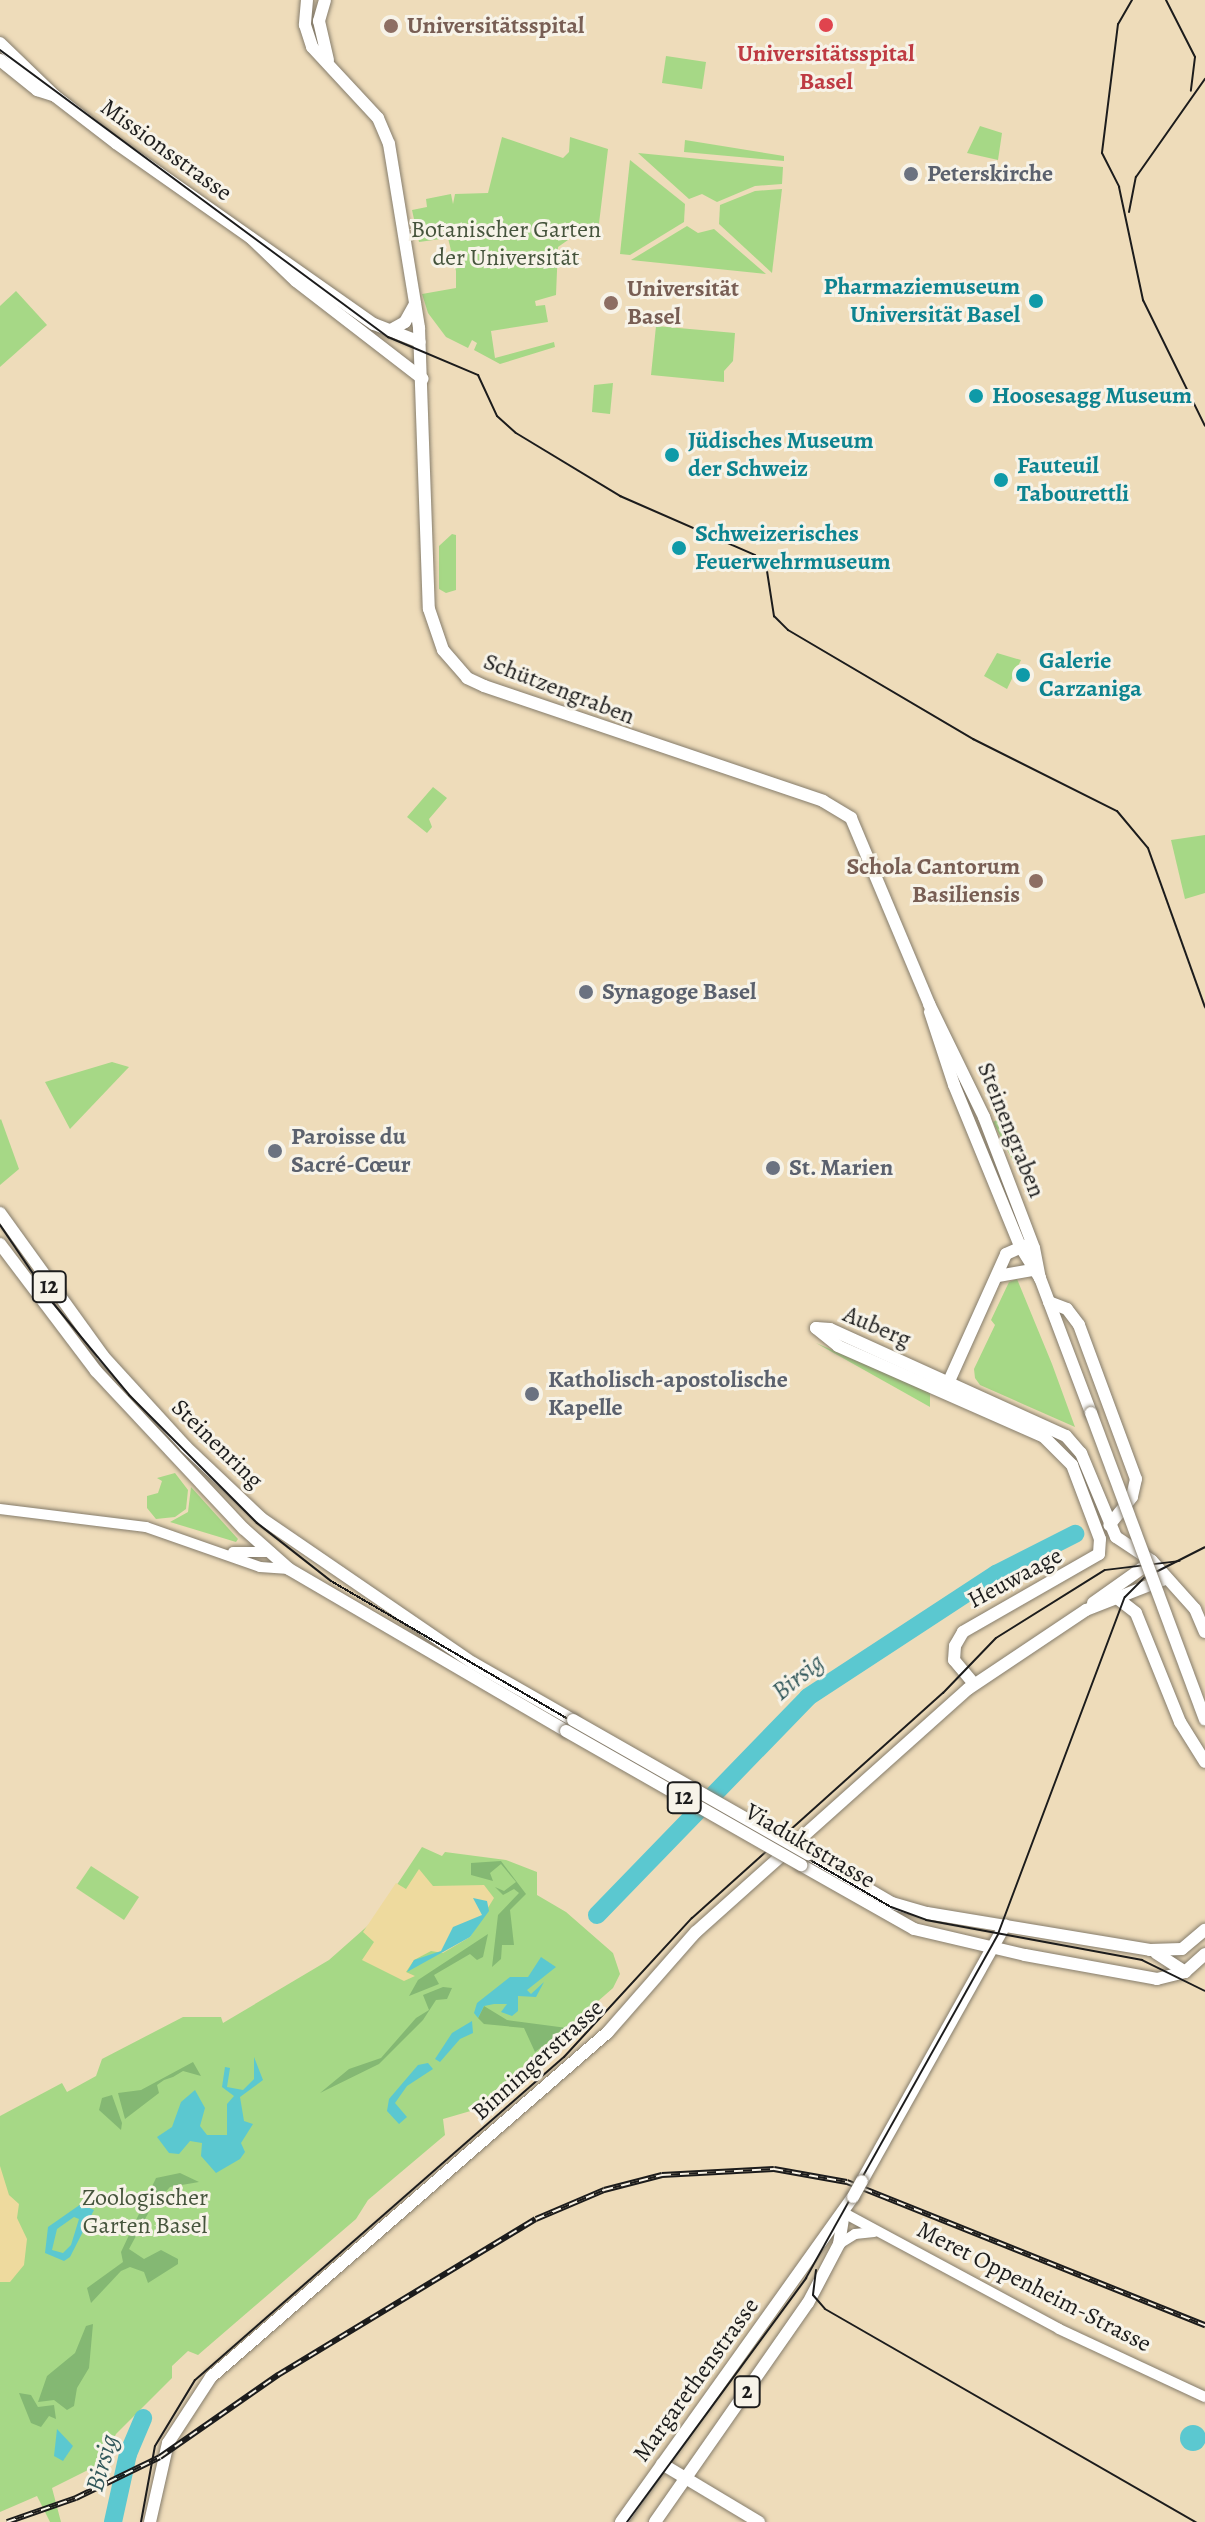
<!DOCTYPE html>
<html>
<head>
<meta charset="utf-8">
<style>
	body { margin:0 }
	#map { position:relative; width:1205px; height:2522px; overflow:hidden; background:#eedcba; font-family:Alegreya,serif }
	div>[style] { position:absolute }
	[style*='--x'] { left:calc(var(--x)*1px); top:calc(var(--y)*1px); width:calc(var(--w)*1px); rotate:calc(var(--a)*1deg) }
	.green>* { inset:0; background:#a6d886 }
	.forest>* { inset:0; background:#84b873 }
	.sand>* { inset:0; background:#eeda9e }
	.water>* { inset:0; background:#5bc8d0 }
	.round { border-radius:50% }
	.river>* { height:18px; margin:-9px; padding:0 9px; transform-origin:9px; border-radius:9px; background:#5bc8d0 }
	.roads { filter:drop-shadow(0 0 2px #857c6b) drop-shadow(0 0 2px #857c6b) }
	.minor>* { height:10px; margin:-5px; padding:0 5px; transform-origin:5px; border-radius:5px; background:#fff }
	.major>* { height:12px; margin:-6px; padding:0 6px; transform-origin:6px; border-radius:6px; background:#fff }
	.tram>* { height:2px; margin:-1px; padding:0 1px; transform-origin:1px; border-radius:1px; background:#1c1c1c }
	.rail>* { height:6px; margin-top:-3px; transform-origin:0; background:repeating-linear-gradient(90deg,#f7f3e8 0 9px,#1c1c1c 0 18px); box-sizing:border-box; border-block:2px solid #1c1c1c }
	.bridges { filter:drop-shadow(0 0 2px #857c6b) drop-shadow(0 0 2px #857c6b) }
	.major-bridge>* { height:12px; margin:-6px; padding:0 6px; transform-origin:6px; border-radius:6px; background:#fff }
	.dots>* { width:22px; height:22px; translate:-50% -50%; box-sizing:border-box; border:4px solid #f7f3e8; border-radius:50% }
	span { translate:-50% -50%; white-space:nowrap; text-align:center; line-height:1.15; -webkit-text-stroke:6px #f7f3e8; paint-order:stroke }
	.shield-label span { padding:2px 6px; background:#f7f3e8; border:2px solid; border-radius:6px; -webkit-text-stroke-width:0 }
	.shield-label { font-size:22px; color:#1c1c1c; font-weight:700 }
	.education-label { font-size:24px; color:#785e54; font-weight:700 }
	.left { translate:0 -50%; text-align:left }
	.right { translate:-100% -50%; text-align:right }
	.health-label { font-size:24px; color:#be3a42; font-weight:700 }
	.street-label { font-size:24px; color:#1c1c1c }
	.worship-label { font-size:24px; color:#5b616d; font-weight:700 }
	.park-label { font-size:24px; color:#45543c }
	.culture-label { font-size:24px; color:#0d838f; font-weight:700 }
	.water-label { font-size:26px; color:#32585b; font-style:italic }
</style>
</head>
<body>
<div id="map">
	<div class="green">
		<i style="clip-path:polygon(666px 56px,706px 62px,702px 89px,662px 83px)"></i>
		<i style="clip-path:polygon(980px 126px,1002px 133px,998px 160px,967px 153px)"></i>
		<i style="clip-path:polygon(502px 137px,563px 158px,569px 152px,570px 137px,608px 149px,597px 240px,566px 235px,568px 240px,558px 247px,556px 295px,535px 301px,536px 306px,545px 305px,548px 322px,491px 331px,495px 358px,554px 342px,555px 347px,500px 364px,474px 350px,477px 343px,472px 340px,468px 348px,446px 337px,428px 313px,422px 294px,456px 288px,456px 271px,448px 238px,419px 242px,412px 210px,427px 207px,426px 199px,451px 194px,453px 204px,455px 194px,488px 193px)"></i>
		<i style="clip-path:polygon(685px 140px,784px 156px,784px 161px,684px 152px)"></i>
		<i style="clip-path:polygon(638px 153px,783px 167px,782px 184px,755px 186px,717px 202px,702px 194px,689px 199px)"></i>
		<i style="clip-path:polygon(630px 160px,685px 204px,684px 222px,630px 255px,620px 254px)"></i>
		<i style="clip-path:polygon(782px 189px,772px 273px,719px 224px,720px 205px,755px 191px)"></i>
		<i style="clip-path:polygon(687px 226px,698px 233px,714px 229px,766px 274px,631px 260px)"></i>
		<i style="clip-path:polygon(16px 291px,47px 325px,0 367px,0 306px)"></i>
		<i style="clip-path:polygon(656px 326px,735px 333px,733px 361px,724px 371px,724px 382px,651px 375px)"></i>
		<i style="clip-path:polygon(613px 383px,610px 414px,592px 412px,594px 385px)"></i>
		<i style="clip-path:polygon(452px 534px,456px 535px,456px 590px,446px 593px,439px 589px,439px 546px)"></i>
		<i style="clip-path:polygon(997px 653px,1021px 660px,1007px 689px,984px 676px)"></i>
		<i style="clip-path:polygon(433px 787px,447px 798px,429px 819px,432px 827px,427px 833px,407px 817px)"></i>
		<i style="clip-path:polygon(1205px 835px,1205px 893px,1185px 899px,1171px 840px)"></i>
		<i style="clip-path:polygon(112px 1062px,129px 1067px,70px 1129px,45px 1082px)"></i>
		<i style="clip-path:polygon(1008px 1114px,1027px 1153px,1014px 1163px,993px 1122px)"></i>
		<i style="clip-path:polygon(1px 1119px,19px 1169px,0 1185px,0 1120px)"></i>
		<i style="clip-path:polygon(1017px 1279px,1052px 1364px,1075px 1427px,980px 1385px,975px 1378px,974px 1369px,995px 1325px,991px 1320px,1009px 1282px)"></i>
		<i style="clip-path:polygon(816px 1343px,930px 1392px,930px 1407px)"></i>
		<i style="clip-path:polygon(175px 1473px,188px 1490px,186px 1509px,175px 1517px,156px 1519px,147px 1508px,147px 1496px,158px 1493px,162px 1481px,157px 1478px)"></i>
		<i style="clip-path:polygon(191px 1487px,238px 1539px,236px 1542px,170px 1522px,188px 1512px)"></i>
		<i style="clip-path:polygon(422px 1847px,442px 1856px,445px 1852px,506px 1860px,537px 1872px,537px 1895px,566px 1912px,613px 1953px,620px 1974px,613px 1988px,474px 2110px,443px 2119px,445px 2135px,368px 2200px,356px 2219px,198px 2355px,188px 2351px,172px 2366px,172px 2378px,116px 2434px,102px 2463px,52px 2488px,61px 2522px,50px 2522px,37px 2496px,0 2512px,0 2116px,62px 2083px,67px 2092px,96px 2076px,102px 2059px,183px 2017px,221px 2017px,223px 2023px,329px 1960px,372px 1922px)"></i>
		<i style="clip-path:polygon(91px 1866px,139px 1897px,124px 1920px,76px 1888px)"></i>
	</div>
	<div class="forest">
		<i style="clip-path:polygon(501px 1861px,526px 1894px,510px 1910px,514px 1945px,502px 1945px,501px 1959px,492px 1967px,498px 1915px,519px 1893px,514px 1889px,503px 1895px,495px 1887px,504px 1891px,516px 1882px,501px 1864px,490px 1873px,493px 1881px,471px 1875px,471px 1863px)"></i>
		<i style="clip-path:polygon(488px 1934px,483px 1957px,477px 1960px,470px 1954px,434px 1975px,439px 1984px,409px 1996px,418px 1980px)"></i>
		<i style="clip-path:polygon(443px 1987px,452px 1988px,447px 1999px,436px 2000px,423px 2020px,379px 2064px,320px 2093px,349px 2069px,381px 2058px,416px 2018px,429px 2010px,423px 1995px)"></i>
		<i style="clip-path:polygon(484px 2006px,507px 2020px,567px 2028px,535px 2052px,524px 2028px,484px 2024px,478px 2018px)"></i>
		<i style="clip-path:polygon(193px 2062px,201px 2076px,183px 2071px,173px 2077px,164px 2080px,157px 2085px,159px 2093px,125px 2119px,118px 2093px,141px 2090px)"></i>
		<i style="clip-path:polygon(112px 2095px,122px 2123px,121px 2130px,99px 2110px,102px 2098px)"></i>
		<i style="clip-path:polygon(180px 2173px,199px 2182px,170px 2187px,151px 2208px,129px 2249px,144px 2259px,161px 2250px,178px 2259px,178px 2264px,148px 2283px,144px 2272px,130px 2267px,121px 2271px,91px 2303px,87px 2288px,123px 2262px,121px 2252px,156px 2178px)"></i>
		<i style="clip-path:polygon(93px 2324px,89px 2368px,77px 2388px,74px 2406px,67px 2410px,54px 2400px,38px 2402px,47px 2376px,75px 2353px,86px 2326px)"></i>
		<i style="clip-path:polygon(19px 2393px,31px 2395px,38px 2407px,54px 2405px,56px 2419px,49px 2416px,41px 2427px,31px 2423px)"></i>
	</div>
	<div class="sand">
		<i style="clip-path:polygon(419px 1869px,433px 1886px,484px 1885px,494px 1898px,470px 1937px,443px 1953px,431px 1951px,414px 1960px,406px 1972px,415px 1976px,404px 1981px,362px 1960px,374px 1942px,363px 1932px,396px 1883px,406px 1889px)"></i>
		<i style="clip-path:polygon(0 2166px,9px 2195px,19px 2204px,17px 2218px,27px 2239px,24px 2265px,10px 2282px,0 2282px)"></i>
	</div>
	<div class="water">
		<i style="clip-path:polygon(473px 1898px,487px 1901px,489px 1911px,470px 1937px,407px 1972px,414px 1960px,441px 1951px,453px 1927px,482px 1915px)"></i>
		<i style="clip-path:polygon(541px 1957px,556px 1967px,527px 1990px,531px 1994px,544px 1982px,536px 1997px,518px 1996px,518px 2011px,512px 2016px,501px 2012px,507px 2004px,494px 2004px,484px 2006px,478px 2018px,474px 2013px,477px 2003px,510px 1977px,528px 1977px)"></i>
		<i style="clip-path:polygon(472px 2021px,473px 2033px,460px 2039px,440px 2062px,435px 2059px,452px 2033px)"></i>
		<i style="clip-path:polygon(254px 2057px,263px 2080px,240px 2097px,244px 2121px,253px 2124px,241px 2143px,245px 2152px,240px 2159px,216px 2173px,201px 2156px,202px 2143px,190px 2141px,179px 2154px,169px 2153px,157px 2137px,172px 2127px,181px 2102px,195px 2090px,205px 2108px,200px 2126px,207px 2135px,227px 2135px,227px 2104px,234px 2096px,222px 2087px,225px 2067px,230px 2068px,227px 2087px,243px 2090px,254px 2079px)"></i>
		<i style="clip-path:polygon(428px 2063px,433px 2069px,407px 2086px,395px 2103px,407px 2117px,399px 2124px,387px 2111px,389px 2099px,418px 2065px)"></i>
		<i style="clip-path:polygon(evenodd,81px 2204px,94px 2210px,70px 2257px,64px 2261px,45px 2253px,48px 2227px,81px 2204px,74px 2217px,79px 2219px,71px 2245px,63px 2253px,52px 2250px,57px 2229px,74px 2217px)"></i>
		<i class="round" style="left:1180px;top:2425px;width:26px;height:26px"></i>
		<i style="clip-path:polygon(57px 2429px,73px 2446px,63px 2461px,54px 2456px)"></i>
	</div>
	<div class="river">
		<i style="--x:597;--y:1915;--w:303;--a:-45.9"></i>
		<i style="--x:808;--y:1697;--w:225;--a:-33.2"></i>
		<i style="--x:996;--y:1574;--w:89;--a:-26.9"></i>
		<i style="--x:113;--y:2522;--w:70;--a:-77.6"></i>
		<i style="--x:128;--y:2454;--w:39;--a:-67"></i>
	</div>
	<div class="roads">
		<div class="minor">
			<i style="--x:0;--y:1509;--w:147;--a:7"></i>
			<i style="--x:146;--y:1527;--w:121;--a:19.3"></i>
			<i style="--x:260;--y:1567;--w:29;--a:4"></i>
			<i style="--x:233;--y:1552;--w:38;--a:0"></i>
			<i style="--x:844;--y:2213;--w:244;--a:28.3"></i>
			<i style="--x:1059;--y:2329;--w:161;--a:25"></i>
			<i style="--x:839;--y:2244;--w:19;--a:-32"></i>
			<i style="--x:855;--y:2234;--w:19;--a:-6"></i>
		</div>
		<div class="major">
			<i style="--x:307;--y:0;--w:25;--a:95"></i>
			<i style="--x:305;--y:25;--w:23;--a:72"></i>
			<i style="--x:312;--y:47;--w:97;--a:47.1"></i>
			<i style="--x:378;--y:118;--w:28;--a:67"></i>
			<i style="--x:389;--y:144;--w:186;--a:80.7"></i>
			<i style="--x:419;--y:328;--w:281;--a:88"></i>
			<i style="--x:429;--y:609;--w:43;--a:71.1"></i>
			<i style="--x:443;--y:650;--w:37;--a:49"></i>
			<i style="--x:467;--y:678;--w:19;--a:25"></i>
			<i style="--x:484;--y:686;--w:358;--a:18.7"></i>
			<i style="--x:823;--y:801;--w:33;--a:31"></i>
			<i style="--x:851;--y:818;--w:202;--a:67.2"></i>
			<i style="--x:929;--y:1004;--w:126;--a:64"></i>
			<i style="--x:984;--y:1117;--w:140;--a:69.1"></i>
			<i style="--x:1034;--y:1248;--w:31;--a:79"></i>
			<i style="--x:325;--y:0;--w:22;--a:106"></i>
			<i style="--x:319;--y:21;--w:40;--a:77"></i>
			<i style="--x:0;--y:43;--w:76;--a:43.9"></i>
			<i style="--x:55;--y:96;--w:77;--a:37.6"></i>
			<i style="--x:116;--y:143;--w:315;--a:35.1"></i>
			<i style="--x:374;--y:324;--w:49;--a:21.4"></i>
			<i style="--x:0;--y:60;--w:48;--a:39"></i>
			<i style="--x:37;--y:90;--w:19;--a:18"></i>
			<i style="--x:251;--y:238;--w:62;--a:43.7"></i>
			<i style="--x:296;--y:281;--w:160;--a:37.7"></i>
			<i style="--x:389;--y:331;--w:18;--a:-29"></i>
			<i style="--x:405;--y:322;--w:21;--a:-61"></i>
			<i style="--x:930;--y:1012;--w:77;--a:71.8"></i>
			<i style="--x:954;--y:1085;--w:174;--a:67.7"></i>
			<i style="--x:1020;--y:1246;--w:38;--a:58"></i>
			<i style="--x:1040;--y:1278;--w:144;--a:69.3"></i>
			<i style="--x:0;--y:1213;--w:176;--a:54.2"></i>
			<i style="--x:103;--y:1356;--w:123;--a:47.6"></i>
			<i style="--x:186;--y:1447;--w:103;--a:43.4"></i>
			<i style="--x:261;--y:1518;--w:257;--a:34.4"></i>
			<i style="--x:473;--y:1663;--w:115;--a:29.7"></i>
			<i style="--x:0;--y:1244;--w:159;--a:52.9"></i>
			<i style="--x:96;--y:1371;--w:216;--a:46.9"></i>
			<i style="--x:244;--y:1529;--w:60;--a:41.6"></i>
			<i style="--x:289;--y:1569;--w:321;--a:30.3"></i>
			<i style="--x:998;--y:1276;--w:36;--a:-10"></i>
			<i style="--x:1049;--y:1302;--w:19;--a:21"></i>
			<i style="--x:1067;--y:1309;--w:20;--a:53"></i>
			<i style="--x:1079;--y:1325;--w:164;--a:69.7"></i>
			<i style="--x:1136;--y:1479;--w:18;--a:103"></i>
			<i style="--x:1132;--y:1497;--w:36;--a:129"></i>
			<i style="--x:816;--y:1328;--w:28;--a:39"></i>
			<i style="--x:838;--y:1346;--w:225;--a:23.8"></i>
			<i style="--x:1044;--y:1437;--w:40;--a:45"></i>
			<i style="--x:1072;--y:1465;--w:79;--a:69.3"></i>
			<i style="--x:1100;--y:1539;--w:15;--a:94"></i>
			<i style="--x:1099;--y:1554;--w:157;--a:150.2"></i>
			<i style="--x:963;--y:1632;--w:16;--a:120"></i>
			<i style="--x:955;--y:1646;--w:14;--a:94"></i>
			<i style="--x:954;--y:1660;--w:31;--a:50"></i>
			<i style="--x:816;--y:1328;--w:14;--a:4"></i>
			<i style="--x:830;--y:1329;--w:259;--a:24.4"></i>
			<i style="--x:1066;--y:1436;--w:23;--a:49"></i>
			<i style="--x:1081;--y:1453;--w:91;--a:67.4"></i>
			<i style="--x:1116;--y:1537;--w:43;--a:33.7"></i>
			<i style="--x:1152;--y:1561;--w:64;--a:48.1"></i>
			<i style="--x:1195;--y:1609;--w:25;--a:67"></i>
			<i style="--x:945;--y:1390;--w:149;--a:-65.8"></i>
			<i style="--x:1006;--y:1254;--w:20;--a:-24"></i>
			<i style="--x:1117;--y:1598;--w:24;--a:38"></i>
			<i style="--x:1136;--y:1613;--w:118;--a:68"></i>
			<i style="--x:1180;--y:1722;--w:47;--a:58"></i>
			<i style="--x:1093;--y:1603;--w:72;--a:-35.4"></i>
			<i style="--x:808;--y:1854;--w:97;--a:30.3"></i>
			<i style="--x:892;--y:1903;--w:36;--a:16"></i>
			<i style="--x:927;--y:1913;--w:226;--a:9.4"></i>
			<i style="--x:1150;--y:1950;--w:32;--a:-2"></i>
			<i style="--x:1182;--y:1949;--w:30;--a:-40"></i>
			<i style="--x:801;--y:1865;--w:130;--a:29.5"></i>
			<i style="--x:914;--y:1929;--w:114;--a:13.2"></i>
			<i style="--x:1025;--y:1955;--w:134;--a:10.3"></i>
			<i style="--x:1157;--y:1979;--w:29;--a:-14"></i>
			<i style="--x:1185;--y:1972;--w:27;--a:-42"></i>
			<i style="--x:1156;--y:1953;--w:35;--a:33"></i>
			<i style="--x:862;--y:2181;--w:293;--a:-60.8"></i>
			<i style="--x:662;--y:2464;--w:113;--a:30.9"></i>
			<i style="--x:150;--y:2522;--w:81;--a:-77.2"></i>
			<i style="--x:168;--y:2443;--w:79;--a:-56.9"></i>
			<i style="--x:211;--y:2377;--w:526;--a:-40.99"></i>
			<i style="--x:608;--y:2032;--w:133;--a:-48.7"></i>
			<i style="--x:696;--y:1932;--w:365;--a:-41.8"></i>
			<i style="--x:968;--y:1689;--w:142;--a:-33.8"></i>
			<i style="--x:1086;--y:1610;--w:85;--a:-21.4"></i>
			<i style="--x:621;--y:2522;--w:399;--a:-54.5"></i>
			<i style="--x:655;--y:2522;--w:267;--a:-55.1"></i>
			<i style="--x:808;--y:2303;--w:67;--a:-62.3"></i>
			<i style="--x:839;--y:2244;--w:31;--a:-81"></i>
		</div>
	</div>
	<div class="tram">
		<i style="--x:1132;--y:0;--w:28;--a:120"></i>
		<i style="--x:1118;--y:24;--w:130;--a:97.1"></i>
		<i style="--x:1102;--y:153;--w:38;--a:63"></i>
		<i style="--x:1119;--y:187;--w:116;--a:78"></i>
		<i style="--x:1143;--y:300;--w:140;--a:63.8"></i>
		<i style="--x:1166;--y:0;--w:64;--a:63"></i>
		<i style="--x:1195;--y:57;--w:34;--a:97"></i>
		<i style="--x:0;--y:50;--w:483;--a:36.5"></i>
		<i style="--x:388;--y:337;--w:98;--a:22.9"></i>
		<i style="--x:478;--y:375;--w:45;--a:65.1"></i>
		<i style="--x:497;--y:416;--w:25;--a:42"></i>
		<i style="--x:516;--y:433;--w:122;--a:31.2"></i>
		<i style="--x:620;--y:496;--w:147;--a:23.6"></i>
		<i style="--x:755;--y:555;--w:20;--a:53"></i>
		<i style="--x:767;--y:571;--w:46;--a:81.2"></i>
		<i style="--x:774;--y:616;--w:20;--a:45"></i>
		<i style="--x:788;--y:630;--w:215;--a:30.5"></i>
		<i style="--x:973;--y:739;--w:161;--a:26.6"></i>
		<i style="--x:1117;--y:811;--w:48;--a:50"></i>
		<i style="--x:1148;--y:848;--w:169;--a:70.3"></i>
		<i style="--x:1129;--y:212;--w:36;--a:-79"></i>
		<i style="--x:1136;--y:177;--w:120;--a:-54.9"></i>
		<i style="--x:0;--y:1225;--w:94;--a:55.8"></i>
		<i style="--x:53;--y:1303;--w:119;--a:50.4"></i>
		<i style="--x:129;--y:1395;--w:181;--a:45"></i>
		<i style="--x:257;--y:1523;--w:94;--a:38.1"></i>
		<i style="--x:331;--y:1581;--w:648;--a:30.21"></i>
		<i style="--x:891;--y:1907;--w:37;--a:20"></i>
		<i style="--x:926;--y:1920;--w:220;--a:10.5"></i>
		<i style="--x:1142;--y:1960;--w:70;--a:26.2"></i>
		<i style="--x:816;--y:2270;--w:25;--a:97"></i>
		<i style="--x:813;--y:2295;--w:18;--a:49"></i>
		<i style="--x:825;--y:2309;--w:428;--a:29.9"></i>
		<i style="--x:141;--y:2522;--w:77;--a:-79.6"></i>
		<i style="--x:155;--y:2446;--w:77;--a:-58.8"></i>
		<i style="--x:195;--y:2380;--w:490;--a:-41.2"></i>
		<i style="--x:564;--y:2057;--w:189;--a:-47.4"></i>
		<i style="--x:692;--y:1918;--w:337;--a:-41.9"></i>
		<i style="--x:943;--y:1693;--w:76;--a:-46.1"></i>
		<i style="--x:996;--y:1638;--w:128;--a:-32"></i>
		<i style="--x:1105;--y:1570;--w:75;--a:-6.9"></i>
		<i style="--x:627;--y:2522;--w:303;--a:-53.7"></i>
		<i style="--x:806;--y:2278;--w:394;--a:-60.8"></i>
		<i style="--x:998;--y:1934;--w:360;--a:-69.4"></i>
		<i style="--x:1125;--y:1597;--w:27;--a:-45"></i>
		<i style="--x:1144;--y:1578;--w:68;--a:-26.9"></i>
	</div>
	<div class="rail">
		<i style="--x:7;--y:2522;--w:73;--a:-19.2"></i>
		<i style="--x:76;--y:2498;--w:93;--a:-26"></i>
		<i style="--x:160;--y:2457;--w:144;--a:-34.8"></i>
		<i style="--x:278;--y:2375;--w:301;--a:-31.2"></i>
		<i style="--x:536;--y:2219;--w:74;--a:-23.1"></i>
		<i style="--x:604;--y:2190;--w:60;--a:-14.5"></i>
		<i style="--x:662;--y:2175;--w:112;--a:-3.1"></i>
		<i style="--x:774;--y:2169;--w:74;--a:10.1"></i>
		<i style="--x:847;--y:2182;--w:386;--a:21.8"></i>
	</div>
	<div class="bridges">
		<div class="major-bridge">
			<i style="--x:1091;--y:1413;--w:327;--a:69.6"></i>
			<i style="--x:573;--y:1720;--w:271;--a:29.7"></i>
			<i style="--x:566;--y:1731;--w:271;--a:29.7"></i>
			<i style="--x:853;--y:2197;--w:18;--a:-61"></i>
		</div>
	</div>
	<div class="dots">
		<i style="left:826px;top:25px;background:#e0444e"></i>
		<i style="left:391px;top:26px;background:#8d6e63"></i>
		<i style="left:911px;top:174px;background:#6b7280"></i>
		<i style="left:1036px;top:301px;background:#0f9aa8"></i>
		<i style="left:611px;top:303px;background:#8d6e63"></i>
		<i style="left:976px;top:396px;background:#0f9aa8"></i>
		<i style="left:672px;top:455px;background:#0f9aa8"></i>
		<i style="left:1001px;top:480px;background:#0f9aa8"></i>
		<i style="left:679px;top:548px;background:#0f9aa8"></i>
		<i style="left:1023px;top:675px;background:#0f9aa8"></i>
		<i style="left:1036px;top:881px;background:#8d6e63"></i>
		<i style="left:586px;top:992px;background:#6b7280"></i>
		<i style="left:275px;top:1151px;background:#6b7280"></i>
		<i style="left:773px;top:1168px;background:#6b7280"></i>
		<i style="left:532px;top:1394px;background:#6b7280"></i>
	</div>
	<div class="shield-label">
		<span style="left:49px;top:1287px">12</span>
		<span style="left:684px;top:1798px">12</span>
		<span style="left:747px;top:2392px">2</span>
	</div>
	<div class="education-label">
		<span class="left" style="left:407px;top:26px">Universitätsspital</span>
		<span class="left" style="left:627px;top:303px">Universität<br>Basel</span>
		<span class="right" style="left:1020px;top:881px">Schola Cantorum<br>Basiliensis</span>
	</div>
	<div class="health-label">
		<span style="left:826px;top:68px">Universitätsspital<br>Basel</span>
	</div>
	<div class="street-label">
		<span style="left:166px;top:150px;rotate:36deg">Missionsstrasse</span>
		<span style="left:559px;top:689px;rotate:21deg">Schützengraben</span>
		<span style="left:1011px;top:1130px;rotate:68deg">Steinengraben</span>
		<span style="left:877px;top:1327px;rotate:23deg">Auberg</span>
		<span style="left:217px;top:1444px;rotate:44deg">Steinenring</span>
		<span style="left:1015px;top:1578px;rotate:-28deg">Heuwaage</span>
		<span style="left:810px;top:1846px;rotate:30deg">Viaduktstrasse</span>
		<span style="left:538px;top:2060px;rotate:-42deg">Binningerstrasse</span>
		<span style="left:1034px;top:2287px;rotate:27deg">Meret Oppenheim-Strasse</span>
		<span style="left:696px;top:2380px;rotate:-54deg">Margarethenstrasse</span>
	</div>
	<div class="worship-label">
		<span class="left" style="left:927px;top:174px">Peterskirche</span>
		<span class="left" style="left:602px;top:992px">Synagoge Basel</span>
		<span class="left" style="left:291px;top:1151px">Paroisse du<br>Sacré-Cœur</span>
		<span class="left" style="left:789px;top:1168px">St. Marien</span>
		<span class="left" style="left:548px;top:1394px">Katholisch-apostolische<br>Kapelle</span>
	</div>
	<div class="park-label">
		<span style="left:506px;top:244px">Botanischer Garten<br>der Universität</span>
		<span style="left:145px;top:2212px">Zoologischer<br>Garten Basel</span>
	</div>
	<div class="culture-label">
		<span class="right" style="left:1020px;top:301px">Pharmaziemuseum<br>Universität Basel</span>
		<span class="left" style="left:992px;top:396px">Hoosesagg Museum</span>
		<span class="left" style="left:688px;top:455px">Jüdisches Museum<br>der Schweiz</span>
		<span class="left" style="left:1017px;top:480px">Fauteuil<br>Tabourettli</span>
		<span class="left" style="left:695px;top:548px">Schweizerisches<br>Feuerwehrmuseum</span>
		<span class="left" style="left:1039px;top:675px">Galerie<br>Carzaniga</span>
	</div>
	<div class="water-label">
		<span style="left:798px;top:1677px;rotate:-39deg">Birsig</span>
		<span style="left:102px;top:2463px;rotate:-74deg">Birsig</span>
	</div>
</div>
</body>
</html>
